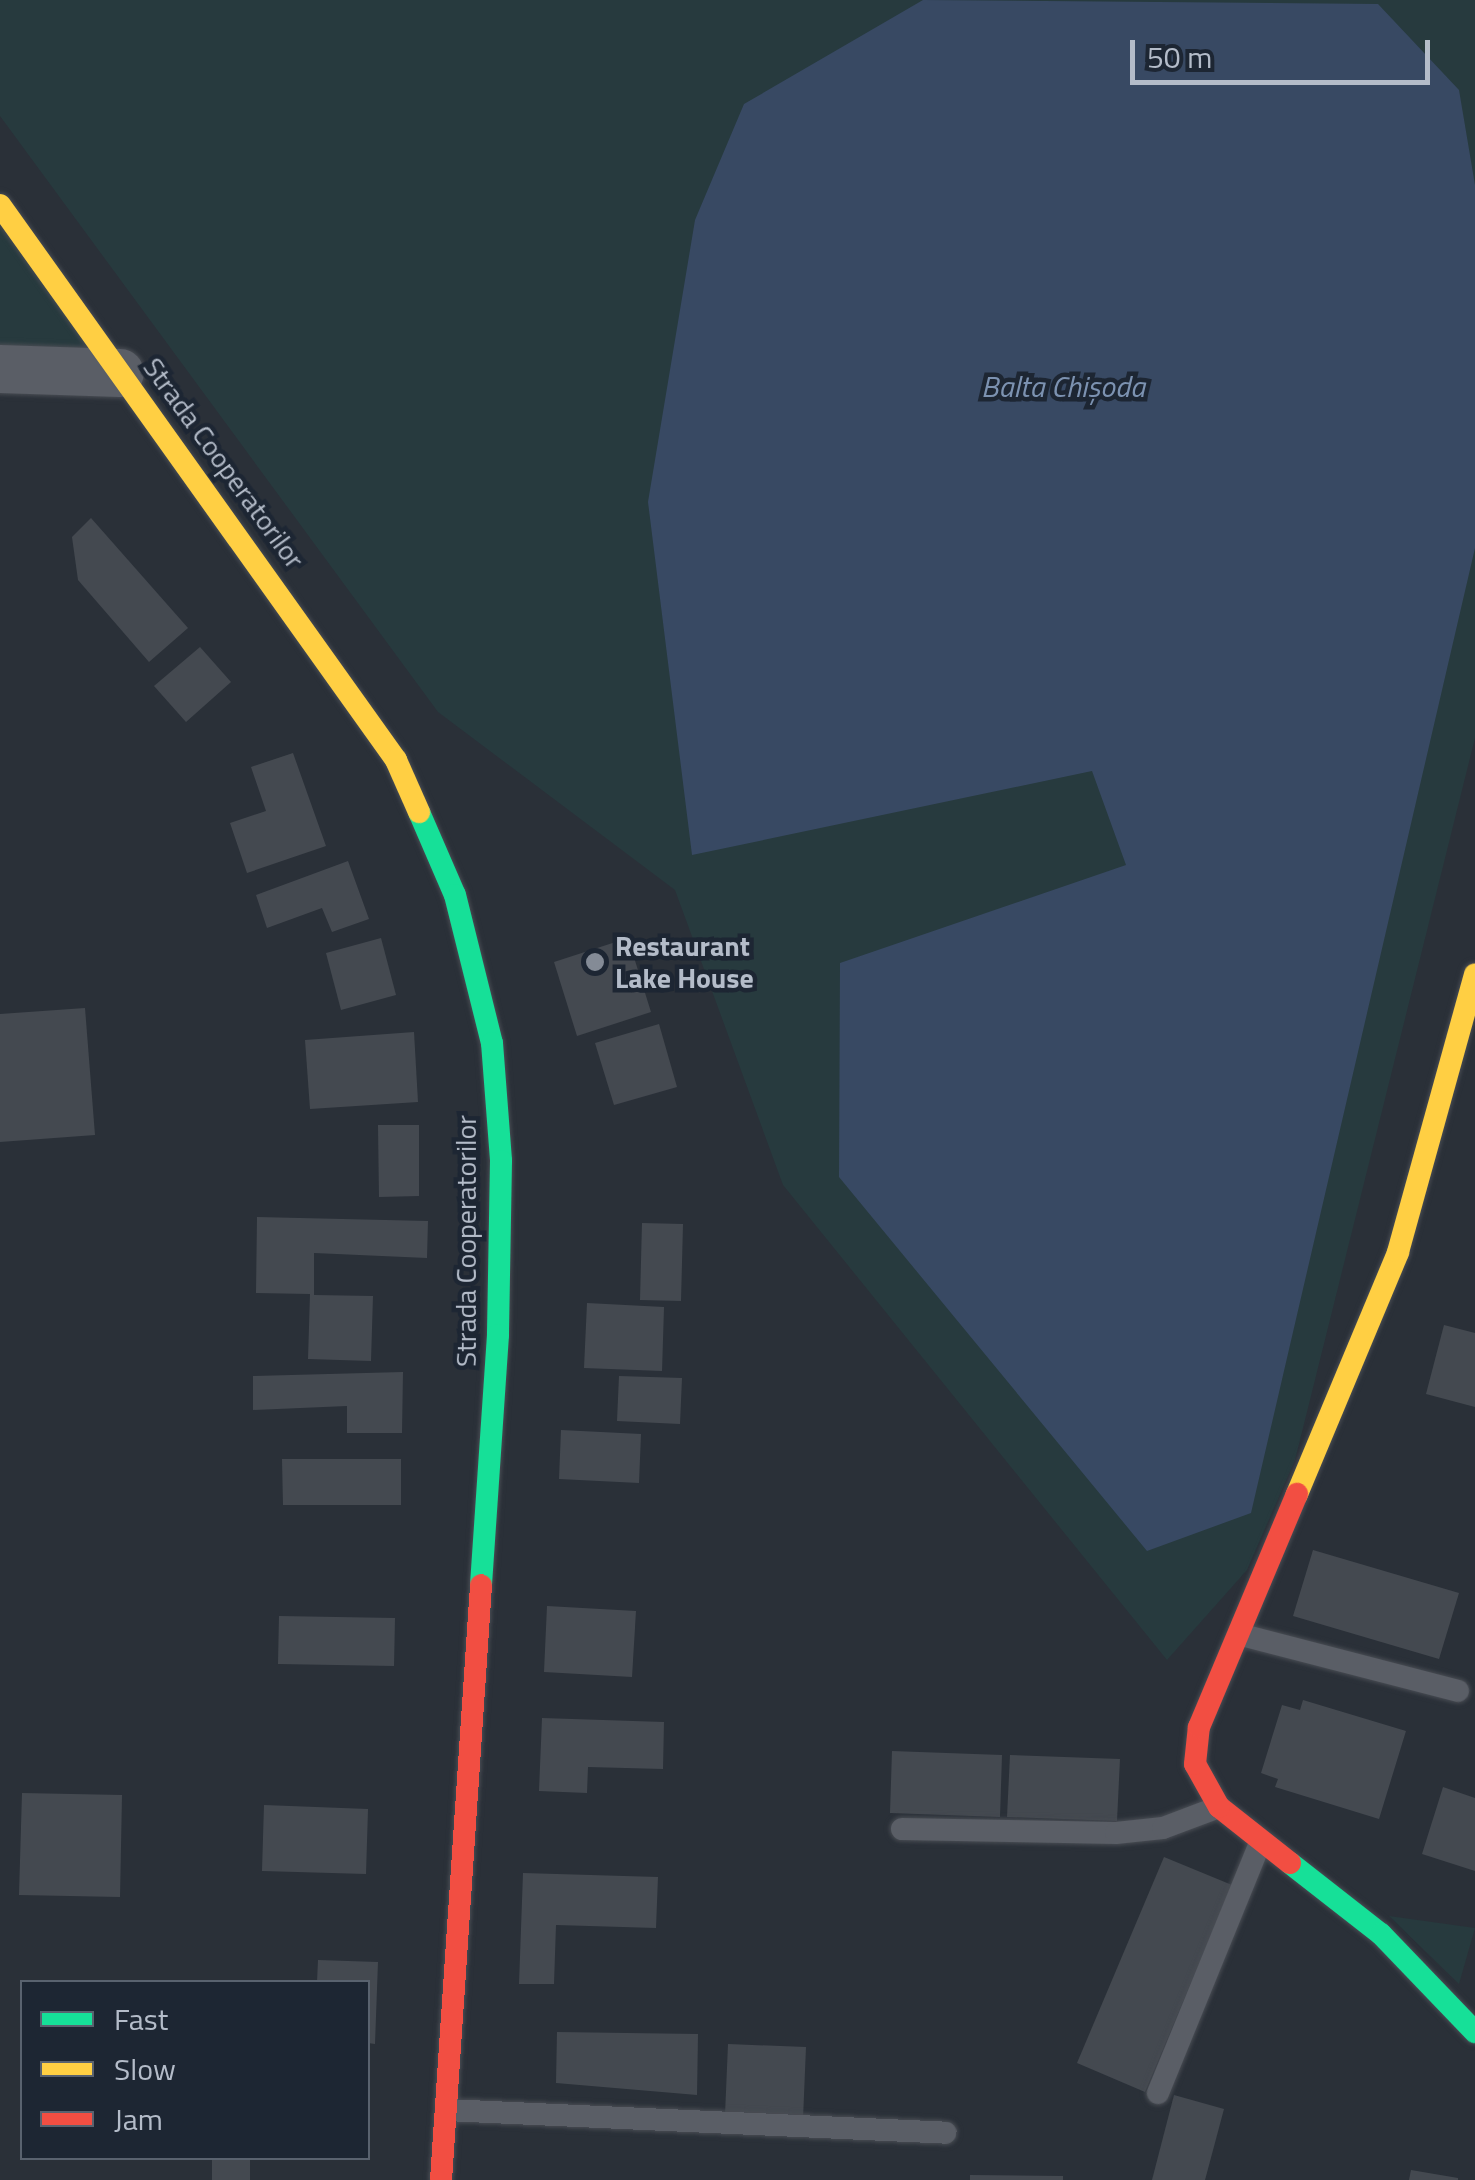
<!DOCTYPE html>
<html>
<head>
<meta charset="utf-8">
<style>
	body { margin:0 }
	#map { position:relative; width:1475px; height:2180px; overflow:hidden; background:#2a3038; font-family:"Titillium Web",sans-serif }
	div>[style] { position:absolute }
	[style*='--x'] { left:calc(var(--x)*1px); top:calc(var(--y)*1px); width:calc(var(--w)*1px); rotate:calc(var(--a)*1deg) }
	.green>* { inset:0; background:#273a3e }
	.water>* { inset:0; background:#384963 }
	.building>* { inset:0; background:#444950 }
	.roads { filter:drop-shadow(0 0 2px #484c53) drop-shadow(0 0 2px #484c53) }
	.lane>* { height:22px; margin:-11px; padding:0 11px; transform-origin:11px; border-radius:11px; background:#5a5e66 }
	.street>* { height:48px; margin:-24px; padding:0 24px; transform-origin:24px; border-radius:24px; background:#5a5e66 }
	.fast>* { height:22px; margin:-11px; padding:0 11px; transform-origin:11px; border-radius:11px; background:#16e098 }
	.slow>* { height:22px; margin:-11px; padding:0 11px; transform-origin:11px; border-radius:11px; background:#ffcf43 }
	.jam>* { height:22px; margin:-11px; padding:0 11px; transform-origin:11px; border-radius:11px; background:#f24e42 }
	.dots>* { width:28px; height:28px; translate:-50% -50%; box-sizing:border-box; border:5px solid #1d2633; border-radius:50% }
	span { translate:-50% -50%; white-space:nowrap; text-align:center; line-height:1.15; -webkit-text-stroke:9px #1d2633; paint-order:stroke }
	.street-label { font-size:28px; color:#b4bcc9 }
	.poi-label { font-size:28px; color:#b4bcc9; font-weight:700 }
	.left { translate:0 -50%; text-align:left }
	.water-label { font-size:30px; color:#7c92b1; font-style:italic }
	.legend { position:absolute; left:20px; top:1980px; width:350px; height:180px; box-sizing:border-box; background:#1d2633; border:2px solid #59626f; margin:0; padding:12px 18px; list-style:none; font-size:30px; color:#b4bcc9 }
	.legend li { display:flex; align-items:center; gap:20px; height:50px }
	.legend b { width:50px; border:2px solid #59626f }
	.scale { position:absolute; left:1130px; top:40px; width:300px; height:45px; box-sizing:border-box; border:5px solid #b4bcc9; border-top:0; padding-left:12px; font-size:30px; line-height:35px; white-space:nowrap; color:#b4bcc9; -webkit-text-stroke:8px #1d2633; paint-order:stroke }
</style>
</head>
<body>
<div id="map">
	<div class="green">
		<i style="clip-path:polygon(0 0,1475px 0,1475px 738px,1295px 1460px,1247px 1570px,1167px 1660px,783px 1185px,675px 890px,438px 712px,0 116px)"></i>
		<i style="clip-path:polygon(0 225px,92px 352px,0 347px)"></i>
		<i style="clip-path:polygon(1389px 1916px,1475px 1928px,1459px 1984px)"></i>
	</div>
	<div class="water">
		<i style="clip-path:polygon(923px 0,1378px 4px,1459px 90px,1475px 185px,1475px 548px,1251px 1513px,1147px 1551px,839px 1177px,840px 963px,1126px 865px,1092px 771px,692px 855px,648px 502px,695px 220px,744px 104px)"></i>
	</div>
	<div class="building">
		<i style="clip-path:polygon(91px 518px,188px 628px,149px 662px,78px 580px,72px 537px)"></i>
		<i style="clip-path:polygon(200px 647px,231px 682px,186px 722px,154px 686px)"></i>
		<i style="clip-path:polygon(293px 753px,326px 846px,247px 873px,230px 823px,266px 811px,251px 767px)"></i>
		<i style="clip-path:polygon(348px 861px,369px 919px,332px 932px,322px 908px,267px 928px,256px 895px)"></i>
		<i style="clip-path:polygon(381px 938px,396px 995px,341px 1010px,326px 953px)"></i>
		<i style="clip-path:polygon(628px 938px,651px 1012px,577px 1036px,554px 962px)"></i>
		<i style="clip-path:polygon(85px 1008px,95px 1135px,0 1142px,0 1014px)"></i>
		<i style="clip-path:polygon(659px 1024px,677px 1087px,614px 1105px,595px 1043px)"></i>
		<i style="clip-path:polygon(414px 1032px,418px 1102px,310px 1109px,305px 1040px)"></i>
		<i style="clip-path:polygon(378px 1125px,419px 1125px,419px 1196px,379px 1197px)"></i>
		<i style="clip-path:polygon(257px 1217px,428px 1221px,427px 1258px,314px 1253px,314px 1295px,373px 1296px,371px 1361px,308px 1359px,310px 1294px,256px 1293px)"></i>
		<i style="clip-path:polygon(642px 1223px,683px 1224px,681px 1301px,640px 1300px)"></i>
		<i style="clip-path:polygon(587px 1303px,664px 1307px,662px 1371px,584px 1368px)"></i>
		<i style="clip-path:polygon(1444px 1325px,1475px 1333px,1475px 1407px,1426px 1394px)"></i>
		<i style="clip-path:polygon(403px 1372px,402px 1433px,347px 1433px,347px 1406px,253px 1410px,253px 1376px)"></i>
		<i style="clip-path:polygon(619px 1376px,682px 1378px,680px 1424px,617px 1421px)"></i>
		<i style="clip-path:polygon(561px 1430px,641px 1434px,639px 1483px,559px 1479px)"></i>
		<i style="clip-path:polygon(282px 1459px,401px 1459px,401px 1505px,283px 1505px)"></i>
		<i style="clip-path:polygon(1313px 1550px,1459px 1593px,1439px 1659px,1293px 1616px)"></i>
		<i style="clip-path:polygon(547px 1606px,636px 1611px,632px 1677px,544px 1672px)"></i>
		<i style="clip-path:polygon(279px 1616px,395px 1618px,394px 1666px,278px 1664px)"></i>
		<i style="clip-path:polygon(1303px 1700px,1406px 1731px,1379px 1819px,1275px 1787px,1278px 1779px,1261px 1773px,1282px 1705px,1300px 1710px)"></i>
		<i style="clip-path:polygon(542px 1718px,664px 1722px,663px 1769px,588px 1767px,587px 1793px,539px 1791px)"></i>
		<i style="clip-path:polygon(892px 1751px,1002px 1755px,1000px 1817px,890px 1813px)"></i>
		<i style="clip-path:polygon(1010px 1755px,1120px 1759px,1117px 1821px,1007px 1817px)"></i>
		<i style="clip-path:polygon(1443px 1787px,1475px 1798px,1475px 1871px,1422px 1854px)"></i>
		<i style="clip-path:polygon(22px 1793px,122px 1795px,120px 1897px,19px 1895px)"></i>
		<i style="clip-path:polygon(264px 1805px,368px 1809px,366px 1874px,262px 1871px)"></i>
		<i style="clip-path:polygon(1164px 1857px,1232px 1885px,1145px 2092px,1077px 2063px)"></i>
		<i style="clip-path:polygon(523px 1873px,658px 1877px,656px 1928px,556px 1925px,554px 1984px,519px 1984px)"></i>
		<i style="clip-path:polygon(318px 1960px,378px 1962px,375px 2044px,368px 2043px,368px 1982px,317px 1982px)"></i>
		<i style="clip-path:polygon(557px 2032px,698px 2034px,697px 2095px,556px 2083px)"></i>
		<i style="clip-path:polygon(728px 2044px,806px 2047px,803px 2119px,725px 2115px)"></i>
		<i style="clip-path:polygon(1174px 2095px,1224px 2109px,1205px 2180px,1152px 2180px)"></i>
		<i style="clip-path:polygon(212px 2158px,250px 2158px,250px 2180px,212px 2180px)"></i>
		<i style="clip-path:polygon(1411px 2170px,1458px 2178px,1458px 2180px,1409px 2180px)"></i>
		<i style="clip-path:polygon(970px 2175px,1063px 2176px,1063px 2180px,970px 2180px)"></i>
	</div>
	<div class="roads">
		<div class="lane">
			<i style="--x:1242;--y:1635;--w:223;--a:14.5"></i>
			<i style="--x:902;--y:1829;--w:214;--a:1.1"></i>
			<i style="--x:1116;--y:1833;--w:47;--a:-6.1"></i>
			<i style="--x:1163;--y:1828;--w:60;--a:-20.6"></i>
			<i style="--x:1158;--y:2093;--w:270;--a:-67.8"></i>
			<i style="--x:446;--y:2110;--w:500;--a:2.6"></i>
		</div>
		<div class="street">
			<i style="--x:0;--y:369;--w:120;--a:1.9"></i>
		</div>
		<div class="fast">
			<i style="--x:419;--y:812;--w:90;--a:66.6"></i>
			<i style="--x:455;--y:895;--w:153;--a:76"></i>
			<i style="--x:492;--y:1043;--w:118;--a:85.6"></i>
			<i style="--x:501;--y:1161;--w:174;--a:91"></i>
			<i style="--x:498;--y:1335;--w:251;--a:93.9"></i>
			<i style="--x:1290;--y:1863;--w:115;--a:38"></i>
			<i style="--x:1381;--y:1934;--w:136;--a:46.2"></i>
		</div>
		<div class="slow">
			<i style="--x:0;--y:205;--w:682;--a:54.49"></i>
			<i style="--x:396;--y:760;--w:57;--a:66.1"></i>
			<i style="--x:1297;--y:1494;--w:262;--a:-67.3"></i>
			<i style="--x:1398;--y:1252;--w:288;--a:-74.5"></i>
		</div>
		<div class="jam">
			<i style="--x:1290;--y:1863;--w:90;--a:-141.7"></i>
			<i style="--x:1219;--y:1807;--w:49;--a:-119.2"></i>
			<i style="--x:1195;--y:1764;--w:37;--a:-84"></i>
			<i style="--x:1199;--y:1727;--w:253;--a:-67.2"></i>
			<i style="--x:441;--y:2180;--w:596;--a:-86.15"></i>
		</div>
	</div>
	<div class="dots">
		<i style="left:595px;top:962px;background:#848b96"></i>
	</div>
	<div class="street-label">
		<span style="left:224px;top:463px;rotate:54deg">Strada Cooperatorilor</span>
		<span style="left:466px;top:1241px;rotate:-90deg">Strada Cooperatorilor</span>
	</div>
	<div class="poi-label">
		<span class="left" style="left:615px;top:962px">Restaurant<br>Lake House</span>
	</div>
	<div class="water-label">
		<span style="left:1063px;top:386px">Balta Chișoda</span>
	</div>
	<ul class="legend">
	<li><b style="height:12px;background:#16e098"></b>Fast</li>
	<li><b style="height:12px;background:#ffcf43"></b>Slow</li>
	<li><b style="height:12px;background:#f24e42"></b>Jam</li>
	</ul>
	<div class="scale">50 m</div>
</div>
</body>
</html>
